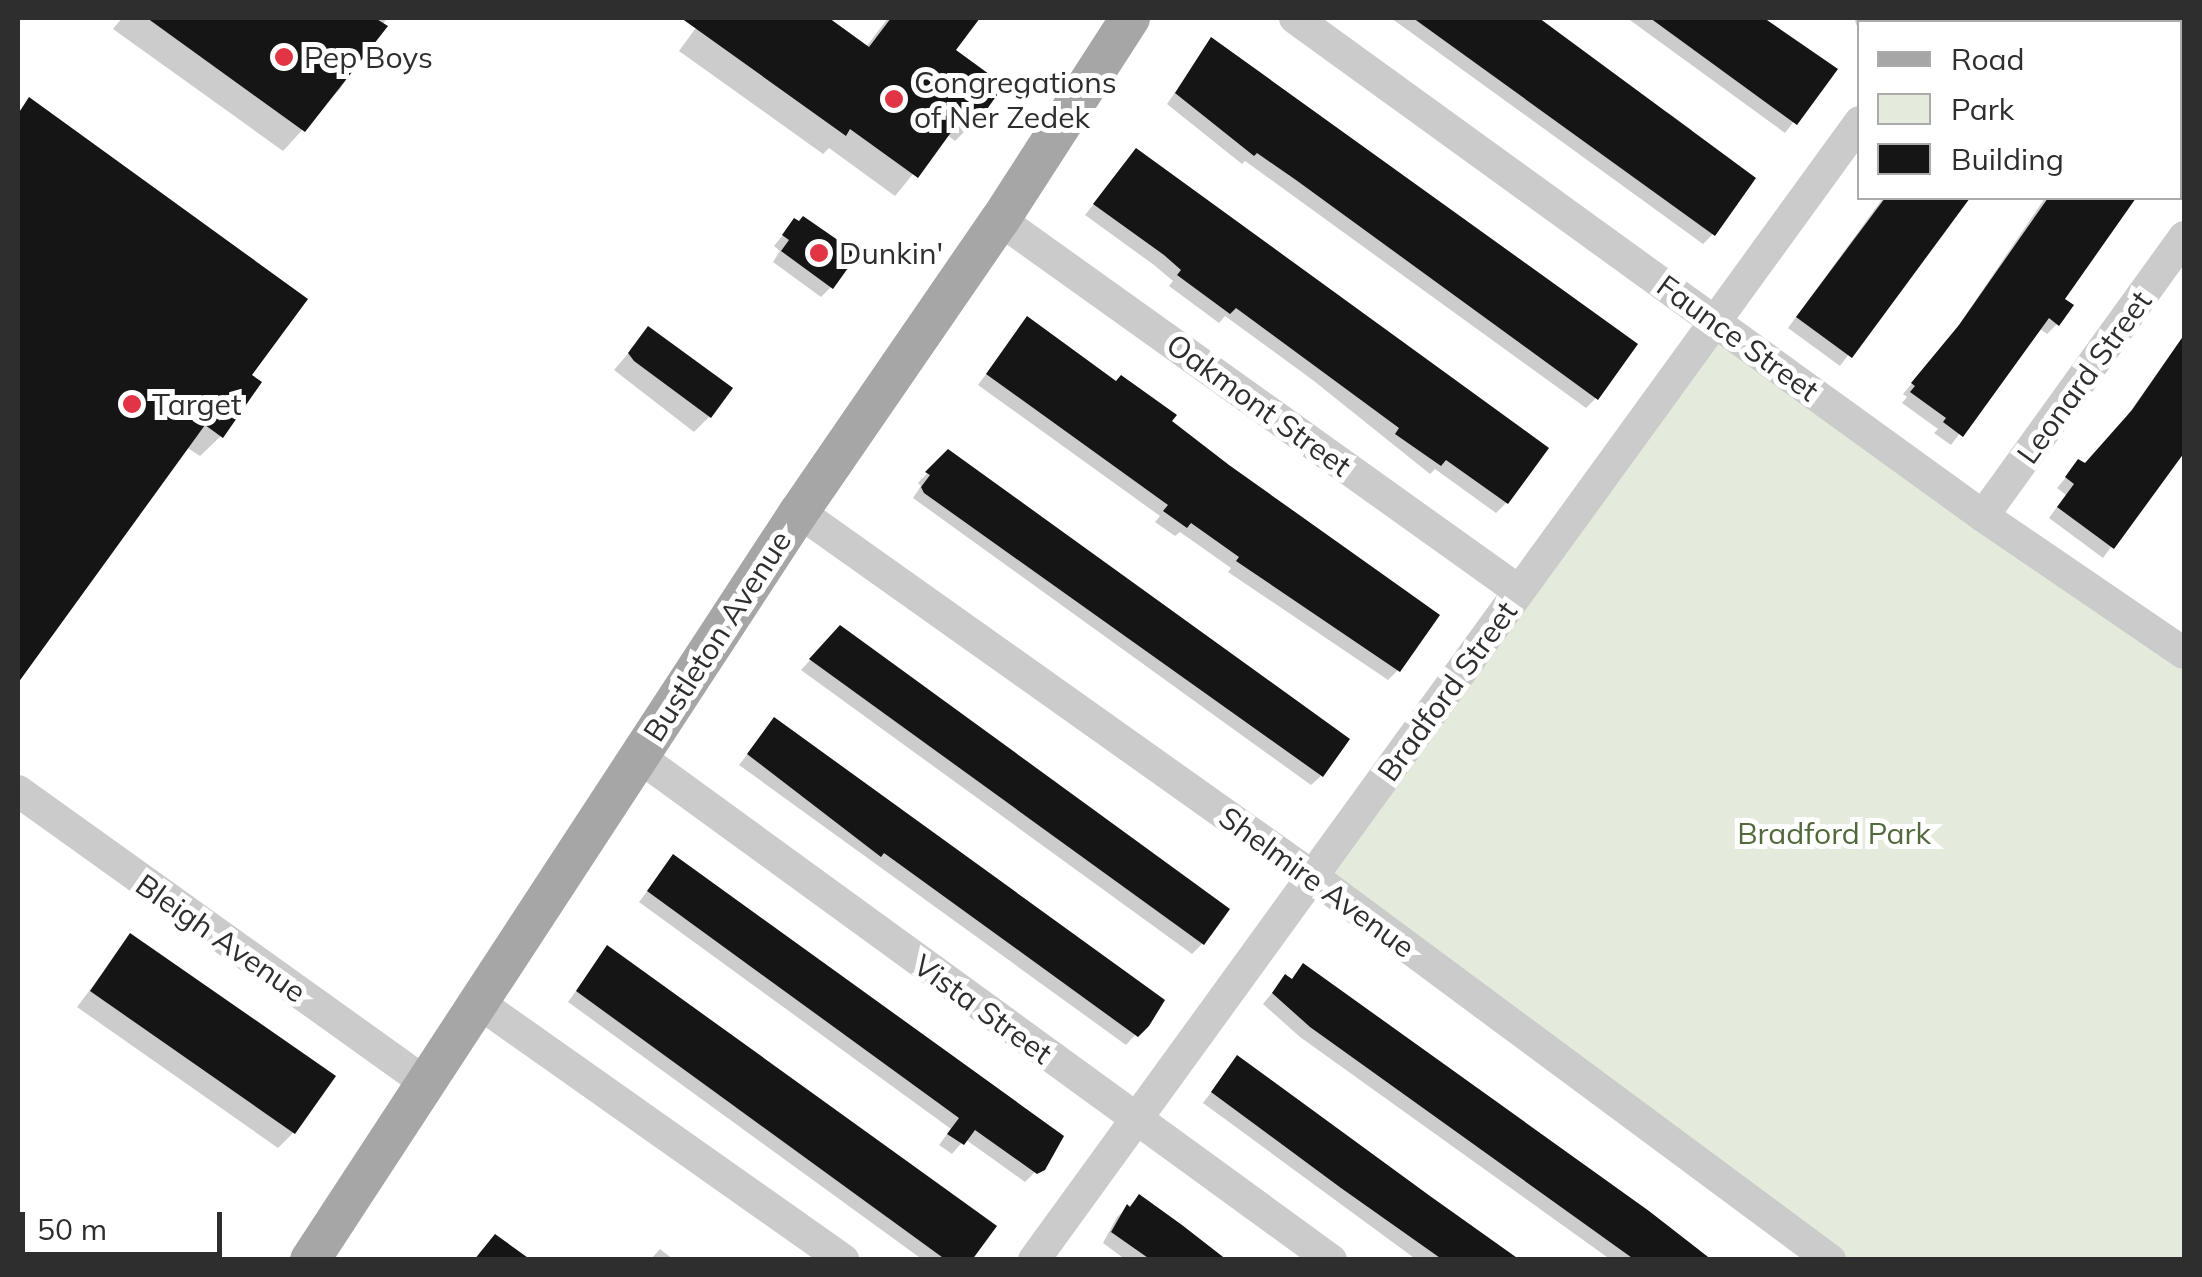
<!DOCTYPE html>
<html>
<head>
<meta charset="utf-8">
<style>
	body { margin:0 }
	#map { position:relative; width:2202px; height:1277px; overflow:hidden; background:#fff; font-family:Mulish,sans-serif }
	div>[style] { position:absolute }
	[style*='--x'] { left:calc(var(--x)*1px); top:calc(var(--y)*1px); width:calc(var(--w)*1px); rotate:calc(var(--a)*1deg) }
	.green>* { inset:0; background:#e4ebdc }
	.shadow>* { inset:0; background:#0003 }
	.building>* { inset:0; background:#151515 }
	.minor>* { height:32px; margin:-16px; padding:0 16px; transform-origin:16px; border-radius:16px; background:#cbcbcb }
	.major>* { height:40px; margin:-20px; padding:0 20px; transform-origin:20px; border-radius:20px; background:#a6a6a6 }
	.dots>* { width:28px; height:28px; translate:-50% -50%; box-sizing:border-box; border:5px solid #fff; border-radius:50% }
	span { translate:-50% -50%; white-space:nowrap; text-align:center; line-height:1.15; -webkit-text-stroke:10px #fff; paint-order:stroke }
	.poi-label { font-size:30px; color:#2e2e2e }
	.left { translate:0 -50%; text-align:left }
	.street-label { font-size:30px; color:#2e2e2e }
	.park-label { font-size:30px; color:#52693c }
	.frame { position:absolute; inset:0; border:20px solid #2e2e2e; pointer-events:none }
	.legend { position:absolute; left:1857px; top:20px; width:325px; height:180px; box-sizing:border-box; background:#fff; border:2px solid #ababab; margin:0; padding:12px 18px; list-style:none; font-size:30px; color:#2e2e2e }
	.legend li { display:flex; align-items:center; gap:20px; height:50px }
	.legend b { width:50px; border:2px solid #ababab }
	.scale { position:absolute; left:20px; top:1212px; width:202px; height:45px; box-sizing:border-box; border:5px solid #2e2e2e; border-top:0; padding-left:12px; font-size:30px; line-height:35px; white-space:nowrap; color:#2e2e2e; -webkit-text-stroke:8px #fff; paint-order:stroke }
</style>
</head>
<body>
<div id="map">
	<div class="green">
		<i style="clip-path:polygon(1715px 322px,2184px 653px,2184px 1259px,1830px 1259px,1312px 876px)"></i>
	</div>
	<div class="shadow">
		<i style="clip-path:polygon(122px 18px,387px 18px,340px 89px,283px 151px,113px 29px)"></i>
		<i style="clip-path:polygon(703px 18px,824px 18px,866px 47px,888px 18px,977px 18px,953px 51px,976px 120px,955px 141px,946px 134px,895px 196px,829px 148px,823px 154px,679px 51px)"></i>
		<i style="clip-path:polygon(1391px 18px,1534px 18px,1663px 115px,1667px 112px,1692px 130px,1713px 234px,1703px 244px)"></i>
		<i style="clip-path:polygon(1627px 18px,1763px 18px,1834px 69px,1785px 133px)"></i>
		<i style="clip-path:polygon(2014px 18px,2097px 18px,2093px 22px,2010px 22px)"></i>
		<i style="clip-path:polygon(2177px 18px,2184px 18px,2184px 144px,2180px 150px,2180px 22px,2174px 22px)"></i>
		<i style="clip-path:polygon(1211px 40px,1596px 398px,1586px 408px,1245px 161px,1242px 164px,1167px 104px)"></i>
		<i style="clip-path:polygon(30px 101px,249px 375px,221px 436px,200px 456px,186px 447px,18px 678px,18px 113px)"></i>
		<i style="clip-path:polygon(1136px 151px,1545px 448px,1506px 503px,1496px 513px,1435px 469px,1430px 474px,1314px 381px,1225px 316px,1219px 323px,1169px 286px,1173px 281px,1154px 265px,1085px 215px)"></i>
		<i style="clip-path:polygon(1883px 198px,1966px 198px,1840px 366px,1788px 328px)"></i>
		<i style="clip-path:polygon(2045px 198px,2133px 198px,2062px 300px,2057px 324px,2047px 334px,2039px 328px,1951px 445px,1934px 433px,1938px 429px,1902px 403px,1907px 397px,1903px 394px,1950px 338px)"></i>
		<i style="clip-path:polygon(794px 221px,831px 287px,821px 297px,773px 262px,780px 251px,774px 246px)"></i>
		<i style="clip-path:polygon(1027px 319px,1169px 421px,1398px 670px,1388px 680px,1228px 572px,1231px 568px,1180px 532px,1175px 536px,1155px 522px,1160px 516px,978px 385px)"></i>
		<i style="clip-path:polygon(649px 329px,709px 417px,694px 432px,614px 370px)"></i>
		<i style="clip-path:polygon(2184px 335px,2184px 448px,2103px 558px,2049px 518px,2066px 495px,2057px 488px,2079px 462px,2084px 466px,2122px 423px)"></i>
		<i style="clip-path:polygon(948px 452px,1321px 776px,1311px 785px,913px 498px,921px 486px,918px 483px)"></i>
		<i style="clip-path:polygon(840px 628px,1227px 910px,1202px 944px,1192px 954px,801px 670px)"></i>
		<i style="clip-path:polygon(774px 720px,1161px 1006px,1126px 1045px,739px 765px)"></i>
		<i style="clip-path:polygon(673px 857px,1054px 1153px,1025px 1182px,965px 1139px,952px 1154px,939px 1145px,951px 1129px,639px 902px)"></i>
		<i style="clip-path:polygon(131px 936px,294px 1132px,278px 1148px,77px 1007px)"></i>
		<i style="clip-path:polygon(607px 948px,966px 1260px,923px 1260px,568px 1002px)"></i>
		<i style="clip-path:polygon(1304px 967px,1711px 1260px,1611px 1260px,1300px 1037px,1263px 1004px,1285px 977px,1291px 981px)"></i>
		<i style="clip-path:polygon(1237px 1058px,1515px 1260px,1417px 1260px,1203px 1103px)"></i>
		<i style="clip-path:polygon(1139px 1197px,1224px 1260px,1126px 1260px,1103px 1243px,1117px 1217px)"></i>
		<i style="clip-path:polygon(660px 1249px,674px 1260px,650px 1260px)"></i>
	</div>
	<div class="building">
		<i style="clip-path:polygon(147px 18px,375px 18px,388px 26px,305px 132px)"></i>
		<i style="clip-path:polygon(681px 18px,829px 18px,869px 47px,891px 18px,980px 18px,956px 50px,1004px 85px,978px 122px,965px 113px,918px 178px,850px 129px,846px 136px)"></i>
		<i style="clip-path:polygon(1413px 18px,1539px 18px,1756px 178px,1715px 236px)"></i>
		<i style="clip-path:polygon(1650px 18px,1764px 18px,1838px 69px,1797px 125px)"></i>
		<i style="clip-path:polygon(1211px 37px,1638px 344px,1598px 400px,1296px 180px,1257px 153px,1254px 156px,1175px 93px)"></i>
		<i style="clip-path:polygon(29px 97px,308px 299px,252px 375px,262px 382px,223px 438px,205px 425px,18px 683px,18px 114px)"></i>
		<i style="clip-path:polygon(1136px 148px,1549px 448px,1508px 504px,1446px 460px,1441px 466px,1395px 434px,1399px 428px,1236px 308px,1230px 314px,1177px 275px,1181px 270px,1164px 255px,1093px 204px)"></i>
		<i style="clip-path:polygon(1885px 198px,1970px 198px,1852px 358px,1796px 317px)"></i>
		<i style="clip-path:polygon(2048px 198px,2136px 198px,2065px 299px,2074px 305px,2059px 326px,2049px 318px,1963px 437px,1943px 422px,1946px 418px,1910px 392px,1915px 386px,1911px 383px,1959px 325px)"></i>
		<i style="clip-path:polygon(803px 216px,858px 254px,833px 289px,781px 251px,789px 240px,782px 235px,794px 218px,799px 221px)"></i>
		<i style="clip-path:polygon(1027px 316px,1116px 381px,1121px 375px,1177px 415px,1172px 421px,1229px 465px,1440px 615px,1400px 672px,1236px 561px,1239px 557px,1191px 523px,1187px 528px,1163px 511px,1168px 505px,986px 374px)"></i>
		<i style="clip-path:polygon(648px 326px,733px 388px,711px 418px,634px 361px,628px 353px)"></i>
		<i style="clip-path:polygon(2184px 335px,2184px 453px,2114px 549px,2057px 507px,2074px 484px,2065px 477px,2078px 459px,2085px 463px,2132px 410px)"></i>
		<i style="clip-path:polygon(948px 449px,1350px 739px,1323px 777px,924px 493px,921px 487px,930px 475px,925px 472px)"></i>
		<i style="clip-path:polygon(840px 625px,1230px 909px,1204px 945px,809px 659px)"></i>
		<i style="clip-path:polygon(774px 717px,1165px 1000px,1149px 1026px,1138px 1037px,884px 853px,881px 857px,747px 754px)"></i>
		<i style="clip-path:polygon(673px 854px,1064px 1136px,1045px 1170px,1037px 1174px,975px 1130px,964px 1145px,947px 1134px,959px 1118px,647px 891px)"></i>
		<i style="clip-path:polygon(130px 933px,336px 1076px,295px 1134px,90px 991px)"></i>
		<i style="clip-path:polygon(607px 945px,997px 1226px,972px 1260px,946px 1260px,576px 991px)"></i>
		<i style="clip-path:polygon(1303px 963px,1649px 1211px,1712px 1260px,1635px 1260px,1310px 1027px,1272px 993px,1285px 974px,1292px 979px)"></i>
		<i style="clip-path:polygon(1237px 1055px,1430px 1196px,1520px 1260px,1443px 1260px,1341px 1188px,1211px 1092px)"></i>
		<i style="clip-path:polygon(1139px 1194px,1182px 1225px,1227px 1260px,1151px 1260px,1111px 1232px,1127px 1204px,1130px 1207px)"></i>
		<i style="clip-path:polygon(495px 1234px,531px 1260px,474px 1260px)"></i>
	</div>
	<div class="minor">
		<i style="--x:1295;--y:18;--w:849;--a:35.9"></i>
		<i style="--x:1983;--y:516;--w:243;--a:34.3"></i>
		<i style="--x:1871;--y:18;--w:8;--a:30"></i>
		<i style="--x:1932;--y:22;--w:5;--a:-53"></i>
		<i style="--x:1000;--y:220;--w:638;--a:35.56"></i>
		<i style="--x:799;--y:512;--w:629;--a:35.36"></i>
		<i style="--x:1312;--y:876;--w:645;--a:36.55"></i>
		<i style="--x:1983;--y:516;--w:344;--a:-54.2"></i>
		<i style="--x:638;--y:756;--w:857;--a:36.03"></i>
		<i style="--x:18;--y:791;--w:502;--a:35.59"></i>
		<i style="--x:479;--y:1003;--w:446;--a:35.2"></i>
		<i style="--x:1034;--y:1260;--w:1406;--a:-54.03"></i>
	</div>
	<div class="major">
		<i style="--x:310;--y:1260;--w:894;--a:-56.83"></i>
		<i style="--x:799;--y:512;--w:354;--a:-55.5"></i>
		<i style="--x:1000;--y:220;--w:240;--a:-57.2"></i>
	</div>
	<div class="dots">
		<i style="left:284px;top:57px;background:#e13444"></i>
		<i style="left:894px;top:99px;background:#e13444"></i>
		<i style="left:819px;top:253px;background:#e13444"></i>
		<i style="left:132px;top:404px;background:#e13444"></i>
	</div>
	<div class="poi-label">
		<span class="left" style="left:304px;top:57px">Pep Boys</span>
		<span class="left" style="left:914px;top:99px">Congregations<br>of Ner Zedek</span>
		<span class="left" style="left:839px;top:253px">Dunkin'</span>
		<span class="left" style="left:152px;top:404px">Target</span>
	</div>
	<div class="street-label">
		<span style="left:1738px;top:338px;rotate:36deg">Faunce Street</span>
		<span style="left:2084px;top:377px;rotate:-54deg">Leonard Street</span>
		<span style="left:1259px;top:405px;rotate:36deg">Oakmont Street</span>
		<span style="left:717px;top:636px;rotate:-57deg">Bustleton Avenue</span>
		<span style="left:1447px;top:691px;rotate:-54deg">Bradford Street</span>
		<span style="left:1317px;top:882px;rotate:36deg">Shelmire Avenue</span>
		<span style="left:221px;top:938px;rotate:35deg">Bleigh Avenue</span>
		<span style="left:983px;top:1009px;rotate:36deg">Vista Street</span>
	</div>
	<div class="park-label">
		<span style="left:1834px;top:833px">Bradford Park</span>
	</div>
	<div class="frame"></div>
	<ul class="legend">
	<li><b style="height:12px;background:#a6a6a6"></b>Road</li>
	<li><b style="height:28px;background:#e4ebdc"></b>Park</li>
	<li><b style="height:28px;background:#151515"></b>Building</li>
	</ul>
	<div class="scale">50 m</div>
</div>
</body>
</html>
